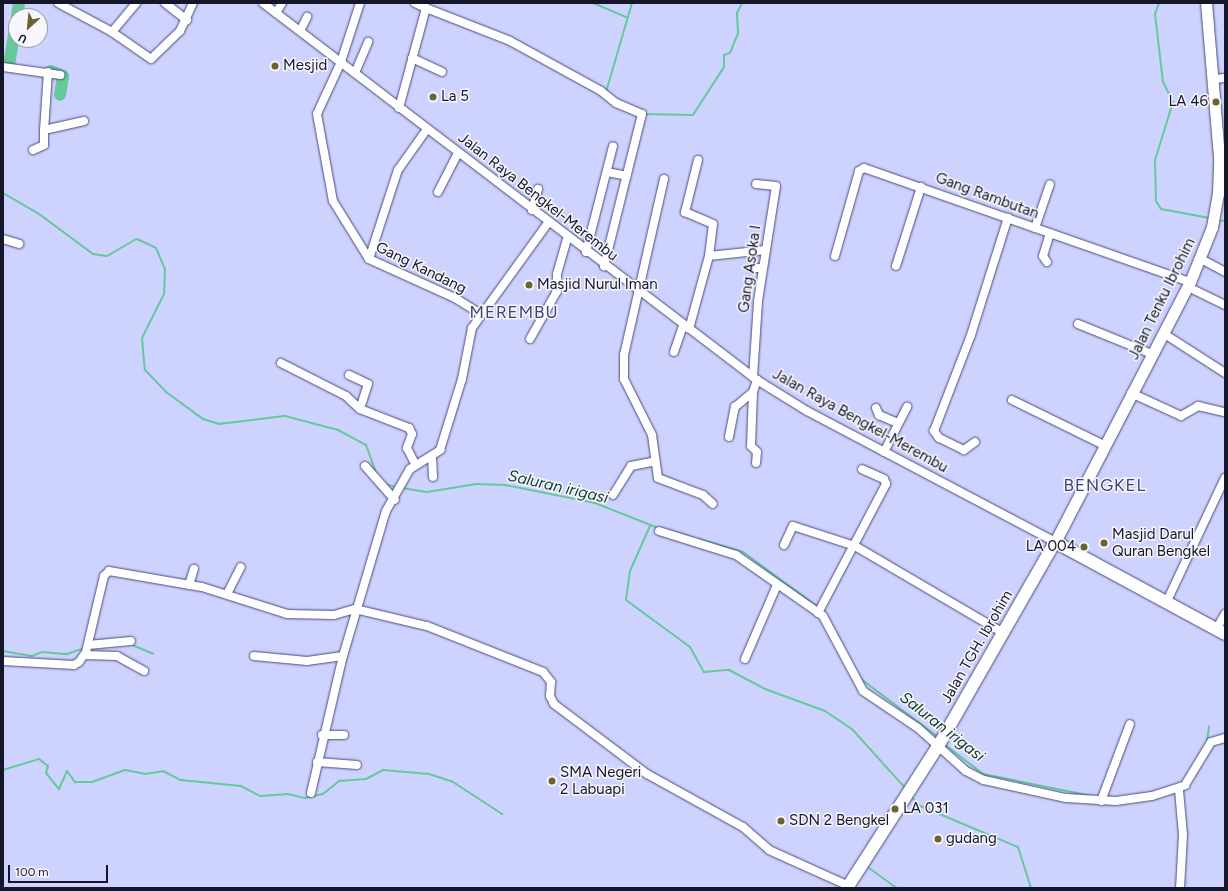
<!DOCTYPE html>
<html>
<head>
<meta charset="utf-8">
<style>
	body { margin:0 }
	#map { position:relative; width:1228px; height:891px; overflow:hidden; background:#ced2fe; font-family:Figtree,sans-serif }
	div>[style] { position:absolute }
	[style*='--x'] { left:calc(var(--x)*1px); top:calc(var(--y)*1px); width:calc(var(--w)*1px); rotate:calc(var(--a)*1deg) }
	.stream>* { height:2px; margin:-1px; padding:0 1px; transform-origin:1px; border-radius:1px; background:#65c99a }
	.river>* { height:12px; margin:-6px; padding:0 6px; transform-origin:6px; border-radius:6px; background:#65c99a }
	.roads { filter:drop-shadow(0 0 1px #494b79) drop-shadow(0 0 1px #494b79) }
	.minor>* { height:8px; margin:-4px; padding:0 4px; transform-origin:4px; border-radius:4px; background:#fff }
	.major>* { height:11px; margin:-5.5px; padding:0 5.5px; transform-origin:5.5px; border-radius:5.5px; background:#fff }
	.highway>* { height:12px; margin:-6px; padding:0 6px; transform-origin:6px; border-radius:6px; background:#fff }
	.dots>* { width:11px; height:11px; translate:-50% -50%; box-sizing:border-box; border:2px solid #f6f6fc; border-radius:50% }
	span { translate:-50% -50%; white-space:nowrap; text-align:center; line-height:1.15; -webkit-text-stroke:3px #f6f6fc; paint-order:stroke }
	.poi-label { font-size:15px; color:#16162a }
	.left { translate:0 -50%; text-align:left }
	.right { translate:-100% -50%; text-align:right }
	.street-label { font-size:15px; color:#16162a }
	.water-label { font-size:16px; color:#123d2a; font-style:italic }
	.quarter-label { font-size:17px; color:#40426f; letter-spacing:1px }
	.frame { position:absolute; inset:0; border:4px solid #16162a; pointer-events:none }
	.north { position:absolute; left:8px; top:8px; width:40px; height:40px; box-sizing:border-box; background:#f6f6fc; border:1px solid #9c9ca8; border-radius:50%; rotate:207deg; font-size:11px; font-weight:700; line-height:16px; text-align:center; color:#16162a }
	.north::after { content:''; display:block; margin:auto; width:14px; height:18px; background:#6b6430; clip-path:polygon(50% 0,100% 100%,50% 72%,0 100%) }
	.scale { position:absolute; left:8px; top:865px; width:100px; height:18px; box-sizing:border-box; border:2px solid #16162a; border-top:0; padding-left:5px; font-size:12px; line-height:14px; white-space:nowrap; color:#16162a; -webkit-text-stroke:3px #f6f6fc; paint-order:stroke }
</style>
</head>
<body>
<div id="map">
	<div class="stream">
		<i style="--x:593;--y:3;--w:36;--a:23"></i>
		<i style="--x:1159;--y:3;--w:12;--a:110"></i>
		<i style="--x:1155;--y:14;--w:68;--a:83.3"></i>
		<i style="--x:1163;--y:82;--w:22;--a:63"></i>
		<i style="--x:1173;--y:102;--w:61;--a:107.2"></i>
		<i style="--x:1155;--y:160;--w:41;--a:88.6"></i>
		<i style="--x:1156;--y:201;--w:9;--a:58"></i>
		<i style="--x:1161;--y:209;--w:49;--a:10.6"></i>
		<i style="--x:606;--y:92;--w:93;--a:-73.7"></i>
		<i style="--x:643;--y:114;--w:50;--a:1.1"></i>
		<i style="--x:693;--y:115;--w:57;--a:-57.1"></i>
		<i style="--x:724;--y:67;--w:12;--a:-90"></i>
		<i style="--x:724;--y:55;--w:6;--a:-18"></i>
		<i style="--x:730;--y:53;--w:22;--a:-68"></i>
		<i style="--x:738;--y:33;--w:20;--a:-93"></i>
		<i style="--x:737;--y:13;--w:11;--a:-63"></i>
		<i style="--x:3;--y:193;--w:42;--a:30.3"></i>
		<i style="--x:39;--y:214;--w:67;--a:36.5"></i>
		<i style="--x:93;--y:254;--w:14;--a:8"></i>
		<i style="--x:107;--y:256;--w:34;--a:-30"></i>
		<i style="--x:137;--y:239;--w:21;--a:25"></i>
		<i style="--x:156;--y:248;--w:23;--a:67"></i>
		<i style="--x:165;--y:269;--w:25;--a:92"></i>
		<i style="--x:164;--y:294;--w:49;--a:116.6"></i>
		<i style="--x:142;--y:338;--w:32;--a:85"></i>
		<i style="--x:145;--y:370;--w:30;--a:46"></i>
		<i style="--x:166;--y:392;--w:46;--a:36.1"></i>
		<i style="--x:203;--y:419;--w:17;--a:17"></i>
		<i style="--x:219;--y:424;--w:66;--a:-6.9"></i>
		<i style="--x:285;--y:416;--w:55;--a:14.8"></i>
		<i style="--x:338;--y:430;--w:32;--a:28"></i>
		<i style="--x:366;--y:445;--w:32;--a:70"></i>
		<i style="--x:1217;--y:220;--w:8;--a:7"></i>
		<i style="--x:385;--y:484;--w:11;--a:15"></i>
		<i style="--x:402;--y:488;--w:25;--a:9"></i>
		<i style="--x:427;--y:492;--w:50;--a:-9.3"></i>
		<i style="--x:476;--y:484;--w:29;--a:2"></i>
		<i style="--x:505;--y:485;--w:92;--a:11.3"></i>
		<i style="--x:595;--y:503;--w:68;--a:21.6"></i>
		<i style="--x:650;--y:526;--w:49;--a:114"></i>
		<i style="--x:630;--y:571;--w:29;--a:98"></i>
		<i style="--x:626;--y:600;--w:79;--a:36.3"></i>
		<i style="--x:690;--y:647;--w:29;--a:61"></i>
		<i style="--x:704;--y:672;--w:25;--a:-5"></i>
		<i style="--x:729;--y:670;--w:41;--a:27.8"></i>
		<i style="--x:765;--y:689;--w:64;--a:20.1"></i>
		<i style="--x:825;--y:711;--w:32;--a:34"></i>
		<i style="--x:852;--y:729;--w:81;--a:48"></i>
		<i style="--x:668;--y:530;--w:28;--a:17"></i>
		<i style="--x:699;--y:539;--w:46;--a:16.5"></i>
		<i style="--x:743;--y:552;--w:93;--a:36.3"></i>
		<i style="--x:825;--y:613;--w:15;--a:62"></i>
		<i style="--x:130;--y:644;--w:25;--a:23"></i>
		<i style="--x:3;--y:651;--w:29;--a:10"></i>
		<i style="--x:32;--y:656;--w:11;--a:-22"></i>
		<i style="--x:42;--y:652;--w:25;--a:5"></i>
		<i style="--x:67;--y:654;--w:18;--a:-19"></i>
		<i style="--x:861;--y:679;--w:96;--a:37"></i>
		<i style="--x:1207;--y:741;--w:15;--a:-82"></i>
		<i style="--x:944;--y:744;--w:49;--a:37.6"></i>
		<i style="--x:983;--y:774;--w:111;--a:11.4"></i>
		<i style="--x:3;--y:770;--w:38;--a:-17"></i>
		<i style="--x:39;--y:759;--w:11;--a:38"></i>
		<i style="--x:48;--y:766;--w:7;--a:106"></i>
		<i style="--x:46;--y:773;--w:21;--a:51"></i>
		<i style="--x:59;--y:789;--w:20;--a:-66"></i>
		<i style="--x:67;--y:771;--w:14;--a:54"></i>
		<i style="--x:75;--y:782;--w:17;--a:0"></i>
		<i style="--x:92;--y:782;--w:35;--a:-20"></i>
		<i style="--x:125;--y:770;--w:20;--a:11"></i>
		<i style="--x:145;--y:774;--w:18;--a:-9"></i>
		<i style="--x:163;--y:771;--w:20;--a:27"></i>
		<i style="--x:181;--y:780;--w:60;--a:5.7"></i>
		<i style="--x:241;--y:786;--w:21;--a:28"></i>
		<i style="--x:260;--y:796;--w:28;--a:-4"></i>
		<i style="--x:288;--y:794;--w:16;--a:14"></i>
		<i style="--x:304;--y:798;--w:19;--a:-12"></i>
		<i style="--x:323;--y:794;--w:21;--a:-39"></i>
		<i style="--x:339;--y:781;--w:27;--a:-4"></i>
		<i style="--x:366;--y:779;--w:19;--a:-28"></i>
		<i style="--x:383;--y:770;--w:46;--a:5"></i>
		<i style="--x:429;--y:774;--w:25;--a:18"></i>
		<i style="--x:453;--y:782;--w:59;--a:33.1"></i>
		<i style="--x:911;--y:796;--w:11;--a:52"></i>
		<i style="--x:918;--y:805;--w:108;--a:22.8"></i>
		<i style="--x:1018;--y:847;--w:43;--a:72.4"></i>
		<i style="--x:869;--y:868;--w:34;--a:36"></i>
	</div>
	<div class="river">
		<i style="--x:17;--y:16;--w:13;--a:-81"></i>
		<i style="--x:9;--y:65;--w:43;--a:-80.5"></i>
		<i style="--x:51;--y:71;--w:13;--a:23"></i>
		<i style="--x:63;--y:76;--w:19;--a:99"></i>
	</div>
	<div class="roads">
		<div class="minor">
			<i style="--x:58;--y:3;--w:61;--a:28.2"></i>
			<i style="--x:112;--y:32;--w:47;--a:34.7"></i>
			<i style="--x:151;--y:59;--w:40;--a:-44"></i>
			<i style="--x:180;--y:31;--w:31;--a:-65"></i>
			<i style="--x:165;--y:3;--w:28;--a:38"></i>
			<i style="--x:263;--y:3;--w:621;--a:37.35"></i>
			<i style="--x:757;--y:380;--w:59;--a:31.8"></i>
			<i style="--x:807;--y:411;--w:280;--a:27.8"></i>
			<i style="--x:360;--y:3;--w:62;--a:107.9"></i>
			<i style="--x:341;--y:62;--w:57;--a:114.8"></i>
			<i style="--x:317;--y:114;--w:88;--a:79.6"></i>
			<i style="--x:333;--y:201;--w:68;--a:58.2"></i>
			<i style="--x:369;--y:259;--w:94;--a:24.4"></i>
			<i style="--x:455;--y:298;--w:31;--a:32"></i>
			<i style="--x:426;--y:8;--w:90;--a:21.4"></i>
			<i style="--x:510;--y:41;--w:104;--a:28.8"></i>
			<i style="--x:601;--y:91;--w:19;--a:39"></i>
			<i style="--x:616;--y:103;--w:28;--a:23"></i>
			<i style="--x:642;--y:114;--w:157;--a:104"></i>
			<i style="--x:276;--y:13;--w:12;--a:-59"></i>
			<i style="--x:300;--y:31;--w:16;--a:-63"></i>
			<i style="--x:112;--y:32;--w:38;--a:-50"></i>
			<i style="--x:412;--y:58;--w:33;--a:25"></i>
			<i style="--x:3;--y:67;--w:58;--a:8"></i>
			<i style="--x:48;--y:72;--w:58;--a:93.9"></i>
			<i style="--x:44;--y:130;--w:41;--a:-12.7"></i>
			<i style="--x:355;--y:73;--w:34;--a:-67"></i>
			<i style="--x:1215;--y:79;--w:10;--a:-6"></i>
			<i style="--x:399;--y:108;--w:104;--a:-74.9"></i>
			<i style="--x:426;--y:8;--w:12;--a:-156"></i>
			<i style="--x:33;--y:150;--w:12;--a:-24"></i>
			<i style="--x:44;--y:145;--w:15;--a:-90"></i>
			<i style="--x:698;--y:160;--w:54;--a:104"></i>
			<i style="--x:685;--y:212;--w:30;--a:23"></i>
			<i style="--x:713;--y:224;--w:32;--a:97"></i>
			<i style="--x:607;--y:172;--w:20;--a:11"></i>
			<i style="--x:664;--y:179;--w:180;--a:102.8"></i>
			<i style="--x:624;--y:355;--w:24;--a:90"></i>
			<i style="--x:624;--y:379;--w:63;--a:63.4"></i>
			<i style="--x:652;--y:435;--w:43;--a:82.1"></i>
			<i style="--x:658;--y:478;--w:48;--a:20.7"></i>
			<i style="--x:703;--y:495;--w:13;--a:42"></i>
			<i style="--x:438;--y:192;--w:44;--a:-62.9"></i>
			<i style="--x:532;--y:210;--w:22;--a:-74"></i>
			<i style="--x:1035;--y:228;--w:46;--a:-71.2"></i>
			<i style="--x:3;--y:239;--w:17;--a:17"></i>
			<i style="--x:586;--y:252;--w:109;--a:-75.7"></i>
			<i style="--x:835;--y:256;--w:88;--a:-74.2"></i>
			<i style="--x:859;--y:171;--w:6;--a:-31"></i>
			<i style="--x:864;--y:168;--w:345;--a:19.3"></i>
			<i style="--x:369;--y:259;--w:94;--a:-72"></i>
			<i style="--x:398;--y:170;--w:50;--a:-54.7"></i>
			<i style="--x:1201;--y:259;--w:27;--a:28"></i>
			<i style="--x:1047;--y:262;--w:7;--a:-124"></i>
			<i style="--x:1043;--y:256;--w:24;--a:-73"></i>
			<i style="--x:896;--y:266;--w:83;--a:-72.4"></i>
			<i style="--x:752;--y:268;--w:11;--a:0"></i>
			<i style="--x:1188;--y:287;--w:41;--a:25.9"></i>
			<i style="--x:1078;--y:324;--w:80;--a:22.1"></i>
			<i style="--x:689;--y:329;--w:76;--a:-74.7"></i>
			<i style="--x:709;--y:256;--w:57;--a:-6"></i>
			<i style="--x:1163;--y:333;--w:74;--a:32.8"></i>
			<i style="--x:530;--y:339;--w:55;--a:-60.6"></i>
			<i style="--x:557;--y:291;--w:17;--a:-90"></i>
			<i style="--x:557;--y:274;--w:37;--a:-74"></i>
			<i style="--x:674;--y:352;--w:28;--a:-71"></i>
			<i style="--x:281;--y:363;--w:73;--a:26.9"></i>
			<i style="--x:346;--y:396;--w:19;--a:43"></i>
			<i style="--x:360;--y:409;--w:53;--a:21.2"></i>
			<i style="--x:409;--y:428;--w:7;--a:63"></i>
			<i style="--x:412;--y:434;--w:15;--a:110"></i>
			<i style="--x:407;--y:448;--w:18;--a:63"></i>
			<i style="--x:349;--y:375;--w:21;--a:25"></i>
			<i style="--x:368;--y:384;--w:26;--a:108"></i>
			<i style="--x:753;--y:377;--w:76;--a:-86.2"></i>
			<i style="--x:758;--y:301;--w:116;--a:-81.1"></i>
			<i style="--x:776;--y:186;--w:20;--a:-174"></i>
			<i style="--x:753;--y:392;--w:54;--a:92.1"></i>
			<i style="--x:751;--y:446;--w:8;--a:45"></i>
			<i style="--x:757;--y:452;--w:11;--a:95"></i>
			<i style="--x:1131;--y:393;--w:55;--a:24.7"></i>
			<i style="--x:1181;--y:416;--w:20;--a:-30"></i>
			<i style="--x:1198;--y:406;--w:28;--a:13"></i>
			<i style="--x:1012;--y:400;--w:102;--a:26.1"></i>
			<i style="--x:876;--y:408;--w:8;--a:67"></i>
			<i style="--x:879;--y:415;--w:21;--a:23"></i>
			<i style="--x:729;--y:437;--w:31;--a:-79"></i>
			<i style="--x:735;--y:407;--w:23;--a:-40"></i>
			<i style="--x:753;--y:392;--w:13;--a:-72"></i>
			<i style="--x:975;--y:442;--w:14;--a:144"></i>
			<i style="--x:964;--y:450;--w:28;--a:-154"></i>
			<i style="--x:939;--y:438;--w:9;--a:-126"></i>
			<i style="--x:934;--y:431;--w:103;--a:-68.9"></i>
			<i style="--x:971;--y:335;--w:123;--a:-72.5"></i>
			<i style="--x:884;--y:452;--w:51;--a:-62.9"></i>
			<i style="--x:432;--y:457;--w:20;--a:87"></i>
			<i style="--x:365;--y:466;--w:45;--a:48.6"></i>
			<i style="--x:613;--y:495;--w:34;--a:-58"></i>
			<i style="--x:631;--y:466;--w:25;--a:-11"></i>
			<i style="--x:659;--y:531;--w:81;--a:17.3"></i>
			<i style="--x:736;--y:555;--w:106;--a:35"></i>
			<i style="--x:823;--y:616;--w:85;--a:61.9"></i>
			<i style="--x:863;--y:691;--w:66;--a:33.9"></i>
			<i style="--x:918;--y:728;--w:64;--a:41.9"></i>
			<i style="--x:966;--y:771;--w:20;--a:27"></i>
			<i style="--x:984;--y:780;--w:84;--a:12.4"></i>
			<i style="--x:1066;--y:798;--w:50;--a:3.4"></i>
			<i style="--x:1116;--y:801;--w:36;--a:-8"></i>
			<i style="--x:1152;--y:796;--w:35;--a:-18"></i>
			<i style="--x:1185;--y:785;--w:50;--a:-58.8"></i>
			<i style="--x:1211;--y:742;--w:15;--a:-16"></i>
			<i style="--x:784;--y:545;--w:21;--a:-65"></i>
			<i style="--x:793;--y:526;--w:65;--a:17.9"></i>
			<i style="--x:855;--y:546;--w:172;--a:30.4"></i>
			<i style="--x:189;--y:585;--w:17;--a:-73"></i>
			<i style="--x:227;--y:594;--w:30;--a:-63"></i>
			<i style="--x:1167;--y:601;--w:136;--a:-64.8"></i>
			<i style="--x:818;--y:613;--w:146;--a:-62.2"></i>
			<i style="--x:886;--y:484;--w:5;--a:-112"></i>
			<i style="--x:884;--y:479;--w:24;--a:-156"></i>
			<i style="--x:1216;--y:630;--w:18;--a:-61"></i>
			<i style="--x:88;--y:645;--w:43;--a:-5.3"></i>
			<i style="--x:85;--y:655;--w:32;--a:2"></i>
			<i style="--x:117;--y:656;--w:31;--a:29"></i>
			<i style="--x:254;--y:656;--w:53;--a:5.4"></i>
			<i style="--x:307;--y:661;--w:36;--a:-8"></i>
			<i style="--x:343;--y:656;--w:151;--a:-73.5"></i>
			<i style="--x:386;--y:511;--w:48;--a:-60.3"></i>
			<i style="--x:410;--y:469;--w:36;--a:-32"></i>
			<i style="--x:440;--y:450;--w:74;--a:-72.8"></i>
			<i style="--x:462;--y:379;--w:52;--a:-78.9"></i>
			<i style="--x:472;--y:328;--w:130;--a:-54.1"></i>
			<i style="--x:745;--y:659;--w:81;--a:-66.6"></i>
			<i style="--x:3;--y:661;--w:71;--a:3.2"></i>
			<i style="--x:74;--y:665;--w:6;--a:-31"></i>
			<i style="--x:79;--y:662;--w:12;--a:-55"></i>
			<i style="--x:86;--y:652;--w:78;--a:-76.7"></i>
			<i style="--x:104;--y:576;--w:7;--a:-45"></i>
			<i style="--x:109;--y:571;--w:94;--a:9.8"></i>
			<i style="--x:202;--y:587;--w:89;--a:17.6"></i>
			<i style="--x:287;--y:614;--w:47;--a:1.2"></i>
			<i style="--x:334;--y:615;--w:22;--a:-16"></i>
			<i style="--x:355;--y:609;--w:74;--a:13.3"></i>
			<i style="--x:427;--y:626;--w:125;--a:21.6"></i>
			<i style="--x:543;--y:672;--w:13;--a:51"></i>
			<i style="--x:551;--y:682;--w:14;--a:94"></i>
			<i style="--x:550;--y:696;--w:9;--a:63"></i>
			<i style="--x:554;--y:704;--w:116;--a:37"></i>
			<i style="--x:647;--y:774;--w:110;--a:28.9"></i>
			<i style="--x:743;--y:827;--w:35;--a:41"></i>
			<i style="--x:769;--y:850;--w:88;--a:24.2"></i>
			<i style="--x:322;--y:735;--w:22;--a:0"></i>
			<i style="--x:317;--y:762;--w:40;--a:4.3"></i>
			<i style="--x:1179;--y:790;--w:45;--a:84.9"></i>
			<i style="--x:1183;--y:835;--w:53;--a:93.2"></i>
			<i style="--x:311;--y:793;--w:141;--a:-76.9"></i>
			<i style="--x:1101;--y:801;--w:82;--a:-69.4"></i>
		</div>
		<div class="major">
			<i style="--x:1055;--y:542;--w:293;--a:-62.6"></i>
			<i style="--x:1190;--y:282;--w:59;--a:-68.2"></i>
			<i style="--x:1212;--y:227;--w:34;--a:-80"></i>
			<i style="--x:1218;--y:194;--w:37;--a:-88"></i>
			<i style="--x:1219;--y:157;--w:155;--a:-94.8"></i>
		</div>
		<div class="highway">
			<i style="--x:847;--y:888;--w:166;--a:-57.3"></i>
			<i style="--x:937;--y:748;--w:237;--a:-60.2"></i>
			<i style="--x:1055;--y:542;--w:193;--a:28.4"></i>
		</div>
	</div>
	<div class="dots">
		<i style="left:275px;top:66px;background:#6b6430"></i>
		<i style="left:433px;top:97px;background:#6b6430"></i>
		<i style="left:1216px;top:102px;background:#6b6430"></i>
		<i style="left:529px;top:285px;background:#6b6430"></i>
		<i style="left:1104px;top:543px;background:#6b6430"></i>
		<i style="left:1084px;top:547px;background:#6b6430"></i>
		<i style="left:552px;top:781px;background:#6b6430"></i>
		<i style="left:895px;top:809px;background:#6b6430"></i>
		<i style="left:781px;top:821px;background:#6b6430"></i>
		<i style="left:938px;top:839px;background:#6b6430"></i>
	</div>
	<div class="poi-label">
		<span class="left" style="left:283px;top:66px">Mesjid</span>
		<span class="left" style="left:441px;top:97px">La 5</span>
		<span class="right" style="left:1208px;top:102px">LA 46</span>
		<span class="left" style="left:537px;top:285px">Masjid Nurul Iman</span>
		<span class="left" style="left:1112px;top:543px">Masjid Darul<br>Quran Bengkel</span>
		<span class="right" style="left:1076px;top:547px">LA 004</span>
		<span class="left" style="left:560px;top:781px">SMA Negeri<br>2 Labuapi</span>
		<span class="left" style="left:903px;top:809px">LA 031</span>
		<span class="left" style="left:789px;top:821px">SDN 2 Bengkel</span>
		<span class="left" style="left:946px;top:839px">gudang</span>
	</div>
	<div class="street-label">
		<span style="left:987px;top:196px;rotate:20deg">Gang Rambutan</span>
		<span style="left:538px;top:197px;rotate:38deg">Jalan Raya Bengkel-Merembu</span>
		<span style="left:421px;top:268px;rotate:26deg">Gang Kandang</span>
		<span style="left:750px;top:269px;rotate:-82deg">Gang Asoka I</span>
		<span style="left:1162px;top:299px;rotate:-64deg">Jalan Tenku Ibrohim</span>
		<span style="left:860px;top:421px;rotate:29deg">Jalan Raya Bengkel-Merembu</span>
		<span style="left:977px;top:647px;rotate:-60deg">Jalan TGH. Ibrohim</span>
	</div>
	<div class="water-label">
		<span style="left:558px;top:487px;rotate:13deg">Saluran irigasi</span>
		<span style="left:942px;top:727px;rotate:38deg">Saluran irigasi</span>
	</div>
	<div class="quarter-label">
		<span style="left:514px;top:313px">MEREMBU</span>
		<span style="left:1105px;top:486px">BENGKEL</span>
	</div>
	<div class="frame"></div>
	<div class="north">U</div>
	<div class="scale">100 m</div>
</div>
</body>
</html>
